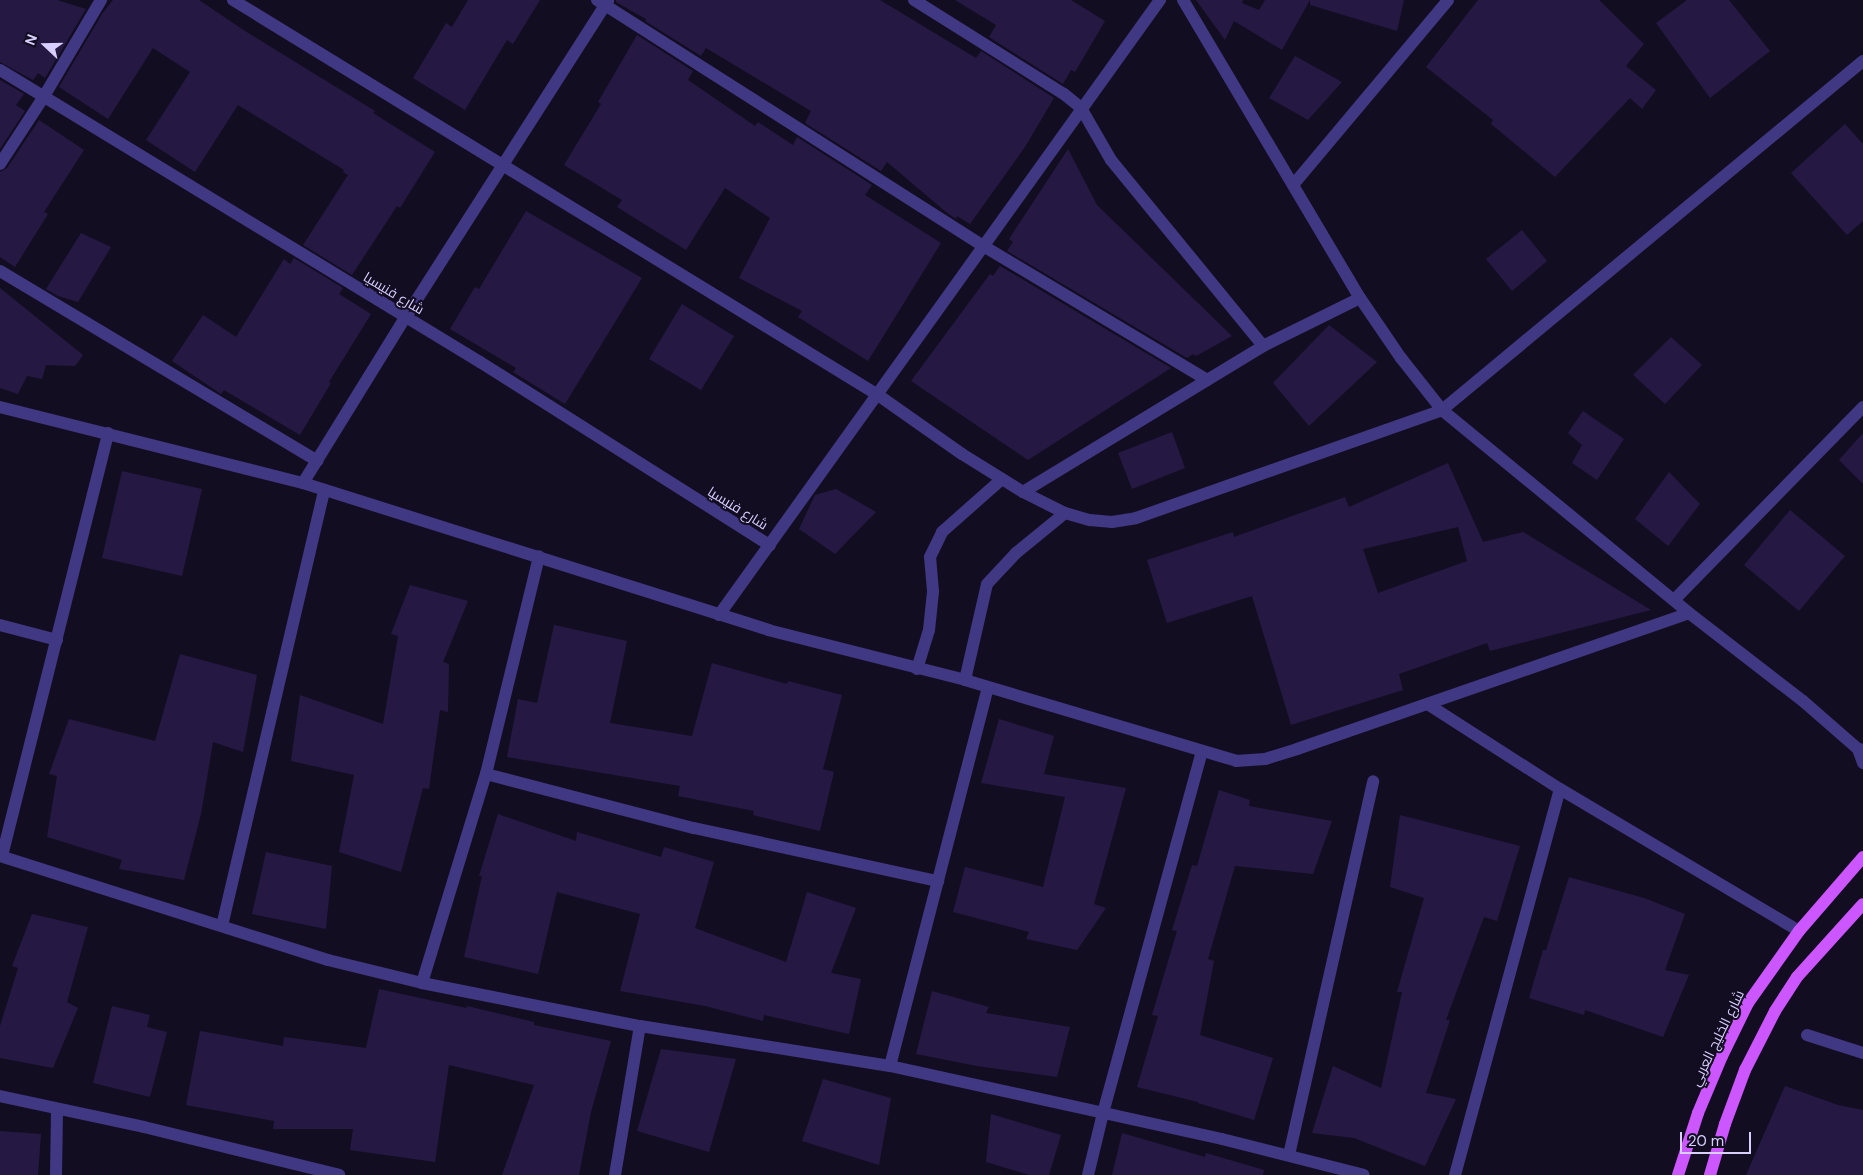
<!DOCTYPE html>
<html>
<head>
<meta charset="utf-8">
<style>
	body { margin:0 }
	#map { position:relative; width:1863px; height:1175px; overflow:hidden; background:#130d22; font-family:"DM Sans",Cairo,sans-serif }
	div>[style] { position:absolute }
	[style*='--x'] { left:calc(var(--x)*1px); top:calc(var(--y)*1px); width:calc(var(--w)*1px); rotate:calc(var(--a)*1deg) }
	.building>* { inset:0; background:#251943 }
	.minor>* { height:12px; margin:-6px; padding:0 6px; transform-origin:6px; border-radius:6px; background:#403882 }
	.major>* { height:12px; margin:-6px; padding:0 6px; transform-origin:6px; border-radius:6px; background:#cc56ff }
	span { translate:-50% -50%; white-space:nowrap; text-align:center; line-height:1.15; -webkit-text-stroke:4px #130d22; paint-order:stroke }
	.street-label { font-size:14px; color:#d8cfff }
	.north { position:absolute; left:20px; top:20px; width:50px; height:50px; -webkit-text-stroke:4px #130d22; paint-order:stroke; rotate:291deg; font-size:14px; font-weight:700; line-height:20px; text-align:center; color:#d8cfff }
	.north::after { content:''; display:block; margin:auto; width:18px; height:22px; background:#d8cfff; clip-path:polygon(50% 0,100% 100%,50% 72%,0 100%) }
	.scale { position:absolute; left:1680px; top:1132px; width:71px; height:22px; box-sizing:border-box; border:2px solid #d8cfff; border-top:0; padding-left:6px; font-size:15px; line-height:18px; white-space:nowrap; color:#d8cfff; -webkit-text-stroke:4px #130d22; paint-order:stroke }
</style>
</head>
<body>
<div id="map">
	<div class="building">
		<i style="clip-path:polygon(0 0,57px 0,86px 9px,45px 78px,38px 73px,33px 80px,0 62px)"></i>
		<i style="clip-path:polygon(113px 0,199px 0,245px 31px,375px 111px,373px 113px,435px 152px,400px 208px,397px 206px,352px 275px,303px 245px,348px 175px,343px 172px,344px 170px,238px 105px,195px 172px,146px 140px,190px 72px,153px 48px,108px 119px,59px 87px,102px 14px)"></i>
		<i style="clip-path:polygon(468px 0,540px 0,513px 44px,507px 40px,465px 110px,413px 78px,446px 23px,452px 27px)"></i>
		<i style="clip-path:polygon(616px 0,880px 0,976px 58px,981px 51px,1054px 98px,1025px 147px,970px 224px,957px 216px,956px 219px,946px 212px,887px 162px,881px 171px,805px 123px,811px 111px,706px 48px,701px 56px,645px 21px,646px 19px,616px 2px)"></i>
		<i style="clip-path:polygon(955px 0,1071px 0,1105px 21px,1075px 72px,1071px 70px,1063px 84px,989px 37px,996px 25px)"></i>
		<i style="clip-path:polygon(1196px 0,1243px 0,1242px 3px,1259px 10px,1265px 0,1310px 0,1282px 50px,1234px 21px,1225px 40px)"></i>
		<i style="clip-path:polygon(1310px 0,1404px 0,1397px 31px,1310px 5px)"></i>
		<i style="clip-path:polygon(1478px 0,1599px 0,1644px 44px,1626px 66px,1656px 90px,1642px 109px,1630px 98px,1555px 177px,1491px 124px,1493px 120px,1426px 67px)"></i>
		<i style="clip-path:polygon(1687px 0,1729px 0,1770px 51px,1710px 98px,1656px 23px)"></i>
		<i style="clip-path:polygon(637px 35px,693px 71px,688px 80px,755px 126px,758px 122px,793px 145px,797px 137px,872px 185px,865px 195px,941px 243px,868px 361px,798px 317px,802px 311px,739px 278px,770px 218px,725px 188px,686px 250px,617px 207px,622px 200px,564px 165px,601px 104px,598px 102px)"></i>
		<i style="clip-path:polygon(1295px 56px,1342px 82px,1308px 120px,1269px 98px)"></i>
		<i style="clip-path:polygon(0 80px,24px 94px,16px 105px,25px 111px,0 149px)"></i>
		<i style="clip-path:polygon(39px 120px,84px 150px,44px 212px,48px 214px,15px 267px,0 257px,0 172px,7px 168px)"></i>
		<i style="clip-path:polygon(1845px 124px,1863px 144px,1863px 221px,1847px 235px,1791px 173px)"></i>
		<i style="clip-path:polygon(1068px 149px,1097px 205px,1232px 336px,1196px 356px,1193px 354px,1187px 358px,1007px 251px,1013px 242px,1009px 239px)"></i>
		<i style="clip-path:polygon(526px 211px,642px 278px,565px 404px,513px 372px,516px 368px,450px 329px,475px 287px,479px 289px)"></i>
		<i style="clip-path:polygon(1522px 230px,1547px 261px,1512px 291px,1486px 259px)"></i>
		<i style="clip-path:polygon(81px 233px,111px 247px,78px 302px,58px 296px,46px 289px)"></i>
		<i style="clip-path:polygon(294px 258px,343px 288px,339px 294px,371px 314px,329px 382px,331px 383px,300px 435px,224px 390px,221px 394px,172px 361px,203px 315px,236px 337px,284px 259px,290px 264px)"></i>
		<i style="clip-path:polygon(1000px 266px,1171px 368px,1028px 460px,911px 381px,990px 274px,993px 276px)"></i>
		<i style="clip-path:polygon(0 288px,83px 355px,75px 366px,46px 365px,42px 379px,27px 376px,18px 394px,0 388px)"></i>
		<i style="clip-path:polygon(682px 304px,734px 336px,701px 390px,649px 359px)"></i>
		<i style="clip-path:polygon(1329px 325px,1377px 362px,1309px 426px,1273px 383px)"></i>
		<i style="clip-path:polygon(1671px 337px,1702px 365px,1665px 404px,1633px 375px)"></i>
		<i style="clip-path:polygon(1583px 411px,1624px 439px,1597px 480px,1572px 463px,1582px 445px,1568px 433px)"></i>
		<i style="clip-path:polygon(1172px 432px,1185px 468px,1132px 489px,1118px 453px)"></i>
		<i style="clip-path:polygon(1863px 433px,1863px 484px,1839px 460px)"></i>
		<i style="clip-path:polygon(evenodd,1448px 463px,1483px 542px,1523px 532px,1651px 610px,1490px 651px,1487px 643px,1399px 674px,1403px 690px,1291px 725px,1252px 596px,1167px 623px,1147px 560px,1233px 532px,1234px 537px,1345px 497px,1349px 507px,1448px 463px,1458px 527px,1467px 561px,1378px 593px,1363px 549px,1458px 527px)"></i>
		<i style="clip-path:polygon(122px 471px,202px 489px,182px 576px,102px 558px)"></i>
		<i style="clip-path:polygon(1669px 472px,1700px 504px,1668px 546px,1635px 519px)"></i>
		<i style="clip-path:polygon(836px 489px,876px 512px,835px 554px,799px 529px,815px 495px)"></i>
		<i style="clip-path:polygon(1790px 510px,1845px 556px,1799px 611px,1744px 565px)"></i>
		<i style="clip-path:polygon(410px 585px,468px 601px,443px 662px,449px 664px,448px 712px,440px 710px,429px 789px,423px 788px,401px 872px,339px 852px,354px 775px,291px 761px,300px 695px,383px 724px,398px 636px,391px 634px)"></i>
		<i style="clip-path:polygon(554px 625px,627px 641px,610px 723px,692px 736px,712px 663px,787px 684px,788px 681px,842px 695px,823px 769px,834px 772px,820px 831px,753px 815px,754px 811px,678px 796px,680px 786px,507px 757px,518px 699px,537px 703px)"></i>
		<i style="clip-path:polygon(180px 654px,257px 675px,243px 752px,213px 742px,201px 814px,184px 880px,119px 869px,122px 860px,47px 837px,57px 776px,49px 774px,69px 719px,155px 741px)"></i>
		<i style="clip-path:polygon(999px 719px,1054px 736px,1044px 774px,1126px 788px,1094px 904px,1106px 908px,1077px 950px,1026px 939px,1029px 932px,953px 912px,965px 867px,1043px 887px,1065px 797px,981px 783px)"></i>
		<i style="clip-path:polygon(1219px 790px,1250px 800px,1249px 806px,1332px 821px,1313px 874px,1235px 866px,1208px 959px,1214px 961px,1200px 1035px,1273px 1058px,1254px 1120px,1198px 1103px,1198px 1102px,1137px 1087px,1158px 1016px,1152px 1015px,1177px 931px,1172px 930px,1192px 865px,1197px 866px)"></i>
		<i style="clip-path:polygon(498px 814px,576px 841px,577px 832px,661px 857px,664px 847px,714px 862px,695px 928px,786px 962px,807px 892px,856px 908px,831px 973px,861px 979px,849px 1034px,764px 1015px,763px 1021px,705px 1006px,620px 991px,640px 914px,557px 892px,538px 974px,464px 957px,482px 876px,479px 876px)"></i>
		<i style="clip-path:polygon(1400px 815px,1520px 846px,1497px 921px,1484px 917px,1446px 1020px,1450px 1020px,1426px 1093px,1456px 1099px,1425px 1166px,1354px 1138px,1312px 1133px,1333px 1066px,1381px 1088px,1402px 992px,1397px 992px,1424px 898px,1390px 887px)"></i>
		<i style="clip-path:polygon(266px 852px,332px 866px,326px 929px,252px 914px)"></i>
		<i style="clip-path:polygon(1569px 877px,1644px 898px,1685px 914px,1665px 970px,1689px 975px,1663px 1037px,1585px 1010px,1584px 1015px,1529px 998px,1543px 950px,1546px 950px)"></i>
		<i style="clip-path:polygon(32px 914px,88px 927px,67px 1002px,78px 1008px,53px 1068px,0 1058px,0 1026px,18px 968px,12px 966px)"></i>
		<i style="clip-path:polygon(379px 989px,466px 1008px,467px 1006px,534px 1022px,534px 1025px,611px 1041px,591px 1112px,579px 1175px,502px 1175px,534px 1085px,449px 1065px,435px 1162px,350px 1150px,353px 1129px,273px 1129px,274px 1121px,186px 1105px,200px 1031px,283px 1046px,284px 1037px,366px 1048px)"></i>
		<i style="clip-path:polygon(932px 991px,989px 1007px,986px 1013px,1070px 1027px,1057px 1077px,977px 1066px,916px 1054px)"></i>
		<i style="clip-path:polygon(112px 1006px,150px 1015px,147px 1027px,167px 1032px,150px 1097px,93px 1083px)"></i>
		<i style="clip-path:polygon(661px 1049px,736px 1059px,709px 1152px,637px 1131px)"></i>
		<i style="clip-path:polygon(823px 1079px,891px 1098px,879px 1165px,802px 1141px)"></i>
		<i style="clip-path:polygon(1785px 1086px,1838px 1105px,1863px 1110px,1863px 1175px,1746px 1175px)"></i>
		<i style="clip-path:polygon(991px 1114px,1061px 1135px,1049px 1175px,1029px 1175px,986px 1162px)"></i>
		<i style="clip-path:polygon(0 1131px,41px 1134px,38px 1175px,0 1175px)"></i>
		<i style="clip-path:polygon(1122px 1133px,1205px 1157px,1206px 1153px,1264px 1170px,1263px 1175px,1112px 1175px)"></i>
	</div>
	<div class="minor">
		<i style="--x:233;--y:0;--w:756;--a:31.48"></i>
		<i style="--x:878;--y:395;--w:103;--a:35.1"></i>
		<i style="--x:962;--y:454;--w:72;--a:31.9"></i>
		<i style="--x:1023;--y:492;--w:47;--a:26.6"></i>
		<i style="--x:1065;--y:513;--w:26;--a:16"></i>
		<i style="--x:1090;--y:520;--w:22;--a:5"></i>
		<i style="--x:1112;--y:522;--w:24;--a:-9"></i>
		<i style="--x:1136;--y:518;--w:324;--a:-19.4"></i>
		<i style="--x:1442;--y:410;--w:320;--a:39.4"></i>
		<i style="--x:1689;--y:613;--w:144;--a:37.7"></i>
		<i style="--x:1803;--y:701;--w:73;--a:41.1"></i>
		<i style="--x:1858;--y:749;--w:5;--a:11"></i>
		<i style="--x:597;--y:0;--w:460;--a:32.5"></i>
		<i style="--x:985;--y:247;--w:259;--a:30.9"></i>
		<i style="--x:914;--y:0;--w:177;--a:32.1"></i>
		<i style="--x:1064;--y:94;--w:22;--a:39"></i>
		<i style="--x:1081;--y:108;--w:60;--a:60"></i>
		<i style="--x:1111;--y:160;--w:240;--a:50.7"></i>
		<i style="--x:1183;--y:0;--w:347;--a:59.3"></i>
		<i style="--x:1360;--y:298;--w:73;--a:55.7"></i>
		<i style="--x:1401;--y:358;--w:66;--a:51.7"></i>
		<i style="--x:1442;--y:410;--w:547;--a:-39.66"></i>
		<i style="--x:0;--y:70;--w:562;--a:31.31"></i>
		<i style="--x:480;--y:362;--w:343;--a:32.3"></i>
		<i style="--x:0;--y:164;--w:79;--a:-56.9"></i>
		<i style="--x:43;--y:98;--w:114;--a:-59.4"></i>
		<i style="--x:1293;--y:185;--w:241;--a:-50"></i>
		<i style="--x:0;--y:271;--w:370;--a:30.9"></i>
		<i style="--x:0;--y:407;--w:312;--a:14.1"></i>
		<i style="--x:303;--y:483;--w:488;--a:17.5"></i>
		<i style="--x:768;--y:630;--w:203;--a:14.2"></i>
		<i style="--x:965;--y:680;--w:283;--a:16.6"></i>
		<i style="--x:1236;--y:761;--w:29;--a:-4"></i>
		<i style="--x:1265;--y:759;--w:34;--a:-17"></i>
		<i style="--x:1297;--y:749;--w:415;--a:-19.1"></i>
		<i style="--x:303;--y:483;--w:194;--a:-58.3"></i>
		<i style="--x:405;--y:318;--w:377;--a:-57.4"></i>
		<i style="--x:1023;--y:492;--w:281;--a:-31.3"></i>
		<i style="--x:1263;--y:346;--w:108;--a:-26.3"></i>
		<i style="--x:1674;--y:600;--w:270;--a:-45.6"></i>
		<i style="--x:719;--y:615;--w:757;--a:-54.36"></i>
		<i style="--x:0;--y:625;--w:59;--a:14.7"></i>
		<i style="--x:917;--y:669;--w:41;--a:-72.9"></i>
		<i style="--x:929;--y:630;--w:39;--a:-84"></i>
		<i style="--x:933;--y:591;--w:34;--a:-95"></i>
		<i style="--x:930;--y:557;--w:28;--a:-64"></i>
		<i style="--x:942;--y:532;--w:80;--a:-41.5"></i>
		<i style="--x:965;--y:680;--w:98;--a:-77.1"></i>
		<i style="--x:987;--y:584;--w:42;--a:-46.9"></i>
		<i style="--x:1016;--y:553;--w:63;--a:-39.2"></i>
		<i style="--x:1429;--y:705;--w:156;--a:32.7"></i>
		<i style="--x:1560;--y:789;--w:278;--a:30.7"></i>
		<i style="--x:1858;--y:749;--w:15;--a:70"></i>
		<i style="--x:486;--y:774;--w:215;--a:14.6"></i>
		<i style="--x:694;--y:828;--w:250;--a:12.3"></i>
		<i style="--x:0;--y:856;--w:344;--a:17.6"></i>
		<i style="--x:328;--y:960;--w:97;--a:13.7"></i>
		<i style="--x:422;--y:983;--w:222;--a:11.2"></i>
		<i style="--x:640;--y:1026;--w:253;--a:9.1"></i>
		<i style="--x:890;--y:1066;--w:340;--a:12.4"></i>
		<i style="--x:1222;--y:1139;--w:146;--a:14.2"></i>
		<i style="--x:2;--y:856;--w:436;--a:-75.9"></i>
		<i style="--x:222;--y:926;--w:448;--a:-76.8"></i>
		<i style="--x:422;--y:983;--w:219;--a:-73"></i>
		<i style="--x:486;--y:774;--w:224;--a:-76.3"></i>
		<i style="--x:1807;--y:1035;--w:59;--a:17.8"></i>
		<i style="--x:890;--y:1066;--w:391;--a:-75.5"></i>
		<i style="--x:0;--y:1096;--w:147;--a:12.1"></i>
		<i style="--x:144;--y:1127;--w:201;--a:13.8"></i>
		<i style="--x:1289;--y:1155;--w:383;--a:-77.3"></i>
		<i style="--x:56;--y:1175;--w:66;--a:-89.1"></i>
		<i style="--x:615;--y:1175;--w:151;--a:-80.5"></i>
		<i style="--x:1088;--y:1175;--w:64;--a:-76.4"></i>
		<i style="--x:1103;--y:1113;--w:374;--a:-74.7"></i>
		<i style="--x:1455;--y:1175;--w:400;--a:-74.8"></i>
	</div>
	<div class="major">
		<i style="--x:1678;--y:1175;--w:65;--a:-72.1"></i>
		<i style="--x:1698;--y:1113;--w:62;--a:-67.2"></i>
		<i style="--x:1722;--y:1056;--w:59;--a:-63.9"></i>
		<i style="--x:1748;--y:1003;--w:88;--a:-54.7"></i>
		<i style="--x:1799;--y:931;--w:98;--a:-49.1"></i>
		<i style="--x:1710;--y:1175;--w:53;--a:-73.6"></i>
		<i style="--x:1725;--y:1124;--w:58;--a:-69.7"></i>
		<i style="--x:1745;--y:1070;--w:66;--a:-63"></i>
		<i style="--x:1775;--y:1011;--w:40;--a:-57.1"></i>
		<i style="--x:1797;--y:977;--w:98;--a:-47.9"></i>
	</div>
	<div class="street-label">
		<span style="left:394px;top:293px;rotate:31deg">شارع فنيسيا</span>
		<span style="left:738px;top:508px;rotate:32deg">شارع فنيسيا</span>
		<span style="left:1717px;top:1038px;rotate:-64deg">شارع الخليج العربي</span>
	</div>
	<div class="north">N</div>
	<div class="scale">20 m</div>
</div>
</body>
</html>
